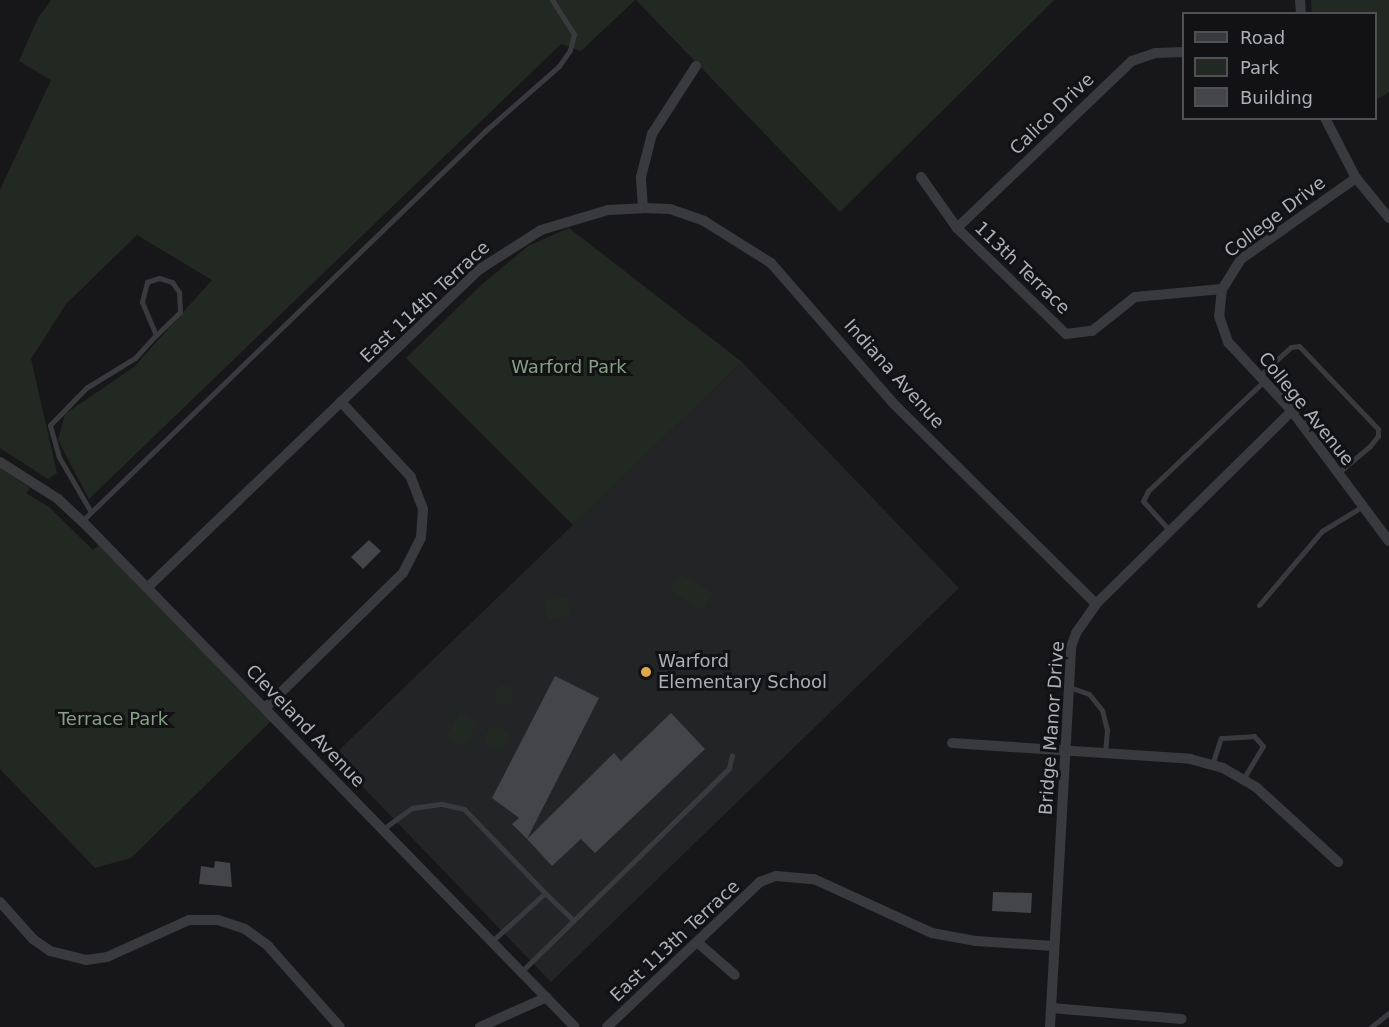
<!DOCTYPE html>
<html>
<head>
<meta charset="utf-8">
<style>
	body { margin:0 }
	#map { position:relative; width:1389px; height:1027px; overflow:hidden; background:#171719; font-family:"DejaVu Sans",sans-serif }
	div>[style] { position:absolute }
	[style*='--x'] { left:calc(var(--x)*1px); top:calc(var(--y)*1px); width:calc(var(--w)*1px); rotate:calc(var(--a)*1deg) }
	.built>* { inset:0; background:#232426 }
	.green>* { inset:0; background:#222922 }
	.round { border-radius:50% }
	.building>* { inset:0; background:#444549 }
	.service>* { height:5px; margin:-2.5px; padding:0 2.5px; transform-origin:2.5px; border-radius:2.5px; background:#393a3e }
	.minor>* { height:10px; margin:-5px; padding:0 5px; transform-origin:5px; border-radius:5px; background:#393a3e }
	.dots>* { width:16px; height:16px; translate:-50% -50%; box-sizing:border-box; border:3px solid #121214; border-radius:50% }
	span { translate:-50% -50%; white-space:nowrap; text-align:center; line-height:1.15; -webkit-text-stroke:6px #121214; paint-order:stroke }
	.street-label { font-size:18px; color:#abafb7 }
	.park-label { font-size:18px; color:#84a085 }
	.poi-label { font-size:18px; color:#abafb7 }
	.left { translate:0 -50%; text-align:left }
	.legend { position:absolute; left:1182px; top:12px; width:195px; height:108px; box-sizing:border-box; background:#121214; border:2px solid #4f5155; margin:0; padding:8px 10px; list-style:none; font-size:18px; color:#abafb7 }
	.legend li { display:flex; align-items:center; gap:12px; height:30px }
	.legend b { width:30px; border:2px solid #4f5155 }
</style>
</head>
<body>
<div id="map">
	<div class="built">
		<i style="clip-path:polygon(742px 362px,959px 588px,551px 982px,333px 756px)"></i>
	</div>
	<div class="green">
		<i style="clip-path:polygon(51px 0,635px 0,581px 51px,561px 44px,89px 499px,58px 440px,65px 414px,134px 367px,212px 280px,137px 235px,66px 304px,31px 359px,57px 473px,48px 479px,0 448px,0 190px,51px 80px,19px 61px,38px 18px)"></i>
		<i style="clip-path:polygon(636px 0,1054px 0,840px 212px)"></i>
		<i style="clip-path:polygon(1311px 0,1389px 0,1389px 92px,1376px 100px,1376px 14px,1312px 13px)"></i>
		<i style="clip-path:polygon(569px 228px,742px 362px,573px 525px,406px 358px,480px 286px,528px 246px)"></i>
		<i style="clip-path:polygon(0 468px,30px 488px,26px 493px,49px 507px,93px 550px,99px 545px,271px 721px,131px 858px,95px 868px,0 769px)"></i>
		<i style="clip-path:polygon(680px 574px,713px 593px,703px 610px,670px 591px)"></i>
		<i style="clip-path:polygon(567px 596px,571px 615px,548px 620px,544px 601px)"></i>
		<i class="round" style="left:494px;top:685px;width:20px;height:20px"></i>
		<i style="clip-path:polygon(460px 712px,478px 722px,465px 747px,446px 736px)"></i>
		<i class="round" style="left:485px;top:726px;width:24px;height:24px"></i>
	</div>
	<div class="building">
		<i style="clip-path:polygon(369px 540px,381px 551px,363px 569px,351px 557px)"></i>
		<i style="clip-path:polygon(555px 676px,599px 698px,527px 839px,512px 824px,519px 818px,492px 798px)"></i>
		<i style="clip-path:polygon(671px 713px,705px 749px,595px 853px,581px 839px,552px 866px,527px 839px,614px 753px,621px 761px)"></i>
		<i style="clip-path:polygon(215px 861px,230px 863px,232px 887px,199px 884px,201px 866px,214px 868px)"></i>
		<i style="clip-path:polygon(993px 892px,1032px 893px,1031px 913px,992px 911px)"></i>
	</div>
	<div class="service">
		<i style="--x:1259;--y:376;--w:43;--a:-42.2"></i>
		<i style="--x:1291;--y:347;--w:8;--a:-7"></i>
		<i style="--x:1299;--y:346;--w:115;--a:46.4"></i>
		<i style="--x:1378;--y:429;--w:7;--a:90"></i>
		<i style="--x:1378;--y:436;--w:13;--a:129"></i>
		<i style="--x:1370;--y:446;--w:40;--a:140"></i>
		<i style="--x:91;--y:512;--w:64;--a:-120.2"></i>
		<i style="--x:59;--y:457;--w:33;--a:-106"></i>
		<i style="--x:50;--y:425;--w:52;--a:-45.8"></i>
		<i style="--x:86;--y:388;--w:57;--a:-31.5"></i>
		<i style="--x:135;--y:358;--w:31;--a:-48"></i>
		<i style="--x:156;--y:335;--w:36;--a:-113"></i>
		<i style="--x:142;--y:302;--w:21;--a:-76"></i>
		<i style="--x:147;--y:282;--w:13;--a:-18"></i>
		<i style="--x:159;--y:278;--w:14;--a:17"></i>
		<i style="--x:172;--y:282;--w:12;--a:55"></i>
		<i style="--x:179;--y:292;--w:20;--a:87"></i>
		<i style="--x:180;--y:312;--w:33;--a:136"></i>
		<i style="--x:82;--y:521;--w:561;--a:-44.06"></i>
		<i style="--x:485;--y:131;--w:98;--a:-41.3"></i>
		<i style="--x:559;--y:66;--w:19;--a:-55"></i>
		<i style="--x:570;--y:50;--w:16;--a:-76"></i>
		<i style="--x:574;--y:34;--w:40;--a:-122.9"></i>
		<i style="--x:1170;--y:531;--w:40;--a:-132"></i>
		<i style="--x:1143;--y:501;--w:11;--a:-63"></i>
		<i style="--x:1148;--y:491;--w:160;--a:-43.5"></i>
		<i style="--x:1259;--y:605;--w:97;--a:-49.6"></i>
		<i style="--x:1322;--y:531;--w:48;--a:-31.4"></i>
		<i style="--x:1069;--y:687;--w:21;--a:19"></i>
		<i style="--x:1089;--y:694;--w:21;--a:51"></i>
		<i style="--x:1102;--y:710;--w:21;--a:76"></i>
		<i style="--x:1107;--y:730;--w:25;--a:95"></i>
		<i style="--x:1212;--y:765;--w:28;--a:-72"></i>
		<i style="--x:1221;--y:738;--w:33;--a:-3"></i>
		<i style="--x:1254;--y:736;--w:13;--a:48"></i>
		<i style="--x:1263;--y:746;--w:39;--a:121"></i>
		<i style="--x:383;--y:829;--w:36;--a:-36"></i>
		<i style="--x:412;--y:808;--w:30;--a:-8"></i>
		<i style="--x:442;--y:804;--w:23;--a:13"></i>
		<i style="--x:464;--y:809;--w:117;--a:46"></i>
		<i style="--x:545;--y:893;--w:72;--a:137.8"></i>
		<i style="--x:545;--y:893;--w:40;--a:44"></i>
		<i style="--x:522;--y:971;--w:290;--a:-44.4"></i>
		<i style="--x:729;--y:768;--w:13;--a:-77"></i>
		<i style="--x:1371;--y:1027;--w:23;--a:-38"></i>
	</div>
	<div class="minor">
		<i style="--x:1300;--y:0;--w:14;--a:86"></i>
		<i style="--x:1325;--y:118;--w:68;--a:62.7"></i>
		<i style="--x:1356;--y:178;--w:52;--a:50.5"></i>
		<i style="--x:921;--y:177;--w:62;--a:54.8"></i>
		<i style="--x:957;--y:228;--w:152;--a:44.2"></i>
		<i style="--x:1066;--y:334;--w:26;--a:-7"></i>
		<i style="--x:1092;--y:331;--w:55;--a:-38.3"></i>
		<i style="--x:1135;--y:297;--w:87;--a:-5.3"></i>
		<i style="--x:1356;--y:178;--w:141;--a:144.8"></i>
		<i style="--x:1241;--y:259;--w:36;--a:122"></i>
		<i style="--x:1222;--y:289;--w:27;--a:96"></i>
		<i style="--x:1219;--y:316;--w:28;--a:71"></i>
		<i style="--x:1228;--y:342;--w:94;--a:47.2"></i>
		<i style="--x:1292;--y:411;--w:162;--a:53.3"></i>
		<i style="--x:643;--y:208;--w:31;--a:-94"></i>
		<i style="--x:641;--y:177;--w:44;--a:-75.7"></i>
		<i style="--x:652;--y:134;--w:81;--a:-57.1"></i>
		<i style="--x:957;--y:228;--w:242;--a:-43.7"></i>
		<i style="--x:1132;--y:61;--w:24;--a:-19"></i>
		<i style="--x:1155;--y:53;--w:29;--a:-2"></i>
		<i style="--x:0;--y:462;--w:69;--a:32.5"></i>
		<i style="--x:58;--y:499;--w:33;--a:43"></i>
		<i style="--x:82;--y:521;--w:706;--a:45.75"></i>
		<i style="--x:148;--y:587;--w:460;--a:-43.8"></i>
		<i style="--x:480;--y:269;--w:72;--a:-32.6"></i>
		<i style="--x:541;--y:230;--w:70;--a:-16.6"></i>
		<i style="--x:608;--y:210;--w:35;--a:-3"></i>
		<i style="--x:643;--y:208;--w:27;--a:2"></i>
		<i style="--x:670;--y:209;--w:36;--a:19"></i>
		<i style="--x:704;--y:221;--w:79;--a:32.1"></i>
		<i style="--x:771;--y:263;--w:187;--a:48.9"></i>
		<i style="--x:894;--y:404;--w:284;--a:44.7"></i>
		<i style="--x:265;--y:708;--w:193;--a:-44.4"></i>
		<i style="--x:403;--y:573;--w:39;--a:-63"></i>
		<i style="--x:421;--y:538;--w:29;--a:-86"></i>
		<i style="--x:423;--y:509;--w:34;--a:-111"></i>
		<i style="--x:411;--y:477;--w:103;--a:-133"></i>
		<i style="--x:952;--y:743;--w:239;--a:3.8"></i>
		<i style="--x:1190;--y:759;--w:34;--a:15"></i>
		<i style="--x:1223;--y:768;--w:39;--a:30"></i>
		<i style="--x:1257;--y:788;--w:110;--a:42.4"></i>
		<i style="--x:0;--y:902;--w:50;--a:48.3"></i>
		<i style="--x:33;--y:939;--w:21;--a:35"></i>
		<i style="--x:50;--y:951;--w:37;--a:14"></i>
		<i style="--x:86;--y:960;--w:21;--a:-8"></i>
		<i style="--x:107;--y:957;--w:90;--a:-24.3"></i>
		<i style="--x:189;--y:920;--w:29;--a:0"></i>
		<i style="--x:218;--y:920;--w:28;--a:18"></i>
		<i style="--x:245;--y:929;--w:29;--a:36"></i>
		<i style="--x:268;--y:946;--w:108;--a:48.4"></i>
		<i style="--x:697;--y:942;--w:50;--a:41"></i>
		<i style="--x:1051;--y:1008;--w:131;--a:4.8"></i>
		<i style="--x:480;--y:1027;--w:73;--a:-24.1"></i>
		<i style="--x:607;--y:1027;--w:211;--a:-43.5"></i>
		<i style="--x:760;--y:882;--w:17;--a:-21"></i>
		<i style="--x:776;--y:876;--w:38;--a:5"></i>
		<i style="--x:814;--y:879;--w:130;--a:24.6"></i>
		<i style="--x:932;--y:933;--w:45;--a:10.3"></i>
		<i style="--x:976;--y:941;--w:78;--a:3.7"></i>
		<i style="--x:1050;--y:1027;--w:381;--a:-86.8"></i>
		<i style="--x:1071;--y:647;--w:15;--a:-70"></i>
		<i style="--x:1076;--y:633;--w:35;--a:-55"></i>
		<i style="--x:1096;--y:604;--w:275;--a:-44.6"></i>
	</div>
	<div class="dots">
		<i style="left:646px;top:672px;background:#dfa849"></i>
	</div>
	<div class="street-label">
		<span style="left:1052px;top:114px;rotate:-44deg">Calico Drive</span>
		<span style="left:1275px;top:217px;rotate:-37deg">College Drive</span>
		<span style="left:1022px;top:268px;rotate:44deg">113th Terrace</span>
		<span style="left:425px;top:302px;rotate:-43deg">East 114th Terrace</span>
		<span style="left:894px;top:374px;rotate:48deg">Indiana Avenue</span>
		<span style="left:1306px;top:409px;rotate:51deg">College Avenue</span>
		<span style="left:305px;top:726px;rotate:46deg">Cleveland Avenue</span>
		<span style="left:1052px;top:728px;rotate:-86deg">Bridge Manor Drive</span>
		<span style="left:675px;top:941px;rotate:-43deg">East 113th Terrace</span>
	</div>
	<div class="park-label">
		<span style="left:569px;top:367px">Warford Park</span>
		<span style="left:113px;top:719px">Terrace Park</span>
	</div>
	<div class="poi-label">
		<span class="left" style="left:658px;top:672px">Warford<br>Elementary School</span>
	</div>
	<ul class="legend">
	<li><b style="height:8px;background:#393a3e"></b>Road</li>
	<li><b style="height:16px;background:#222922"></b>Park</li>
	<li><b style="height:16px;background:#444549"></b>Building</li>
	</ul>
</div>
</body>
</html>
